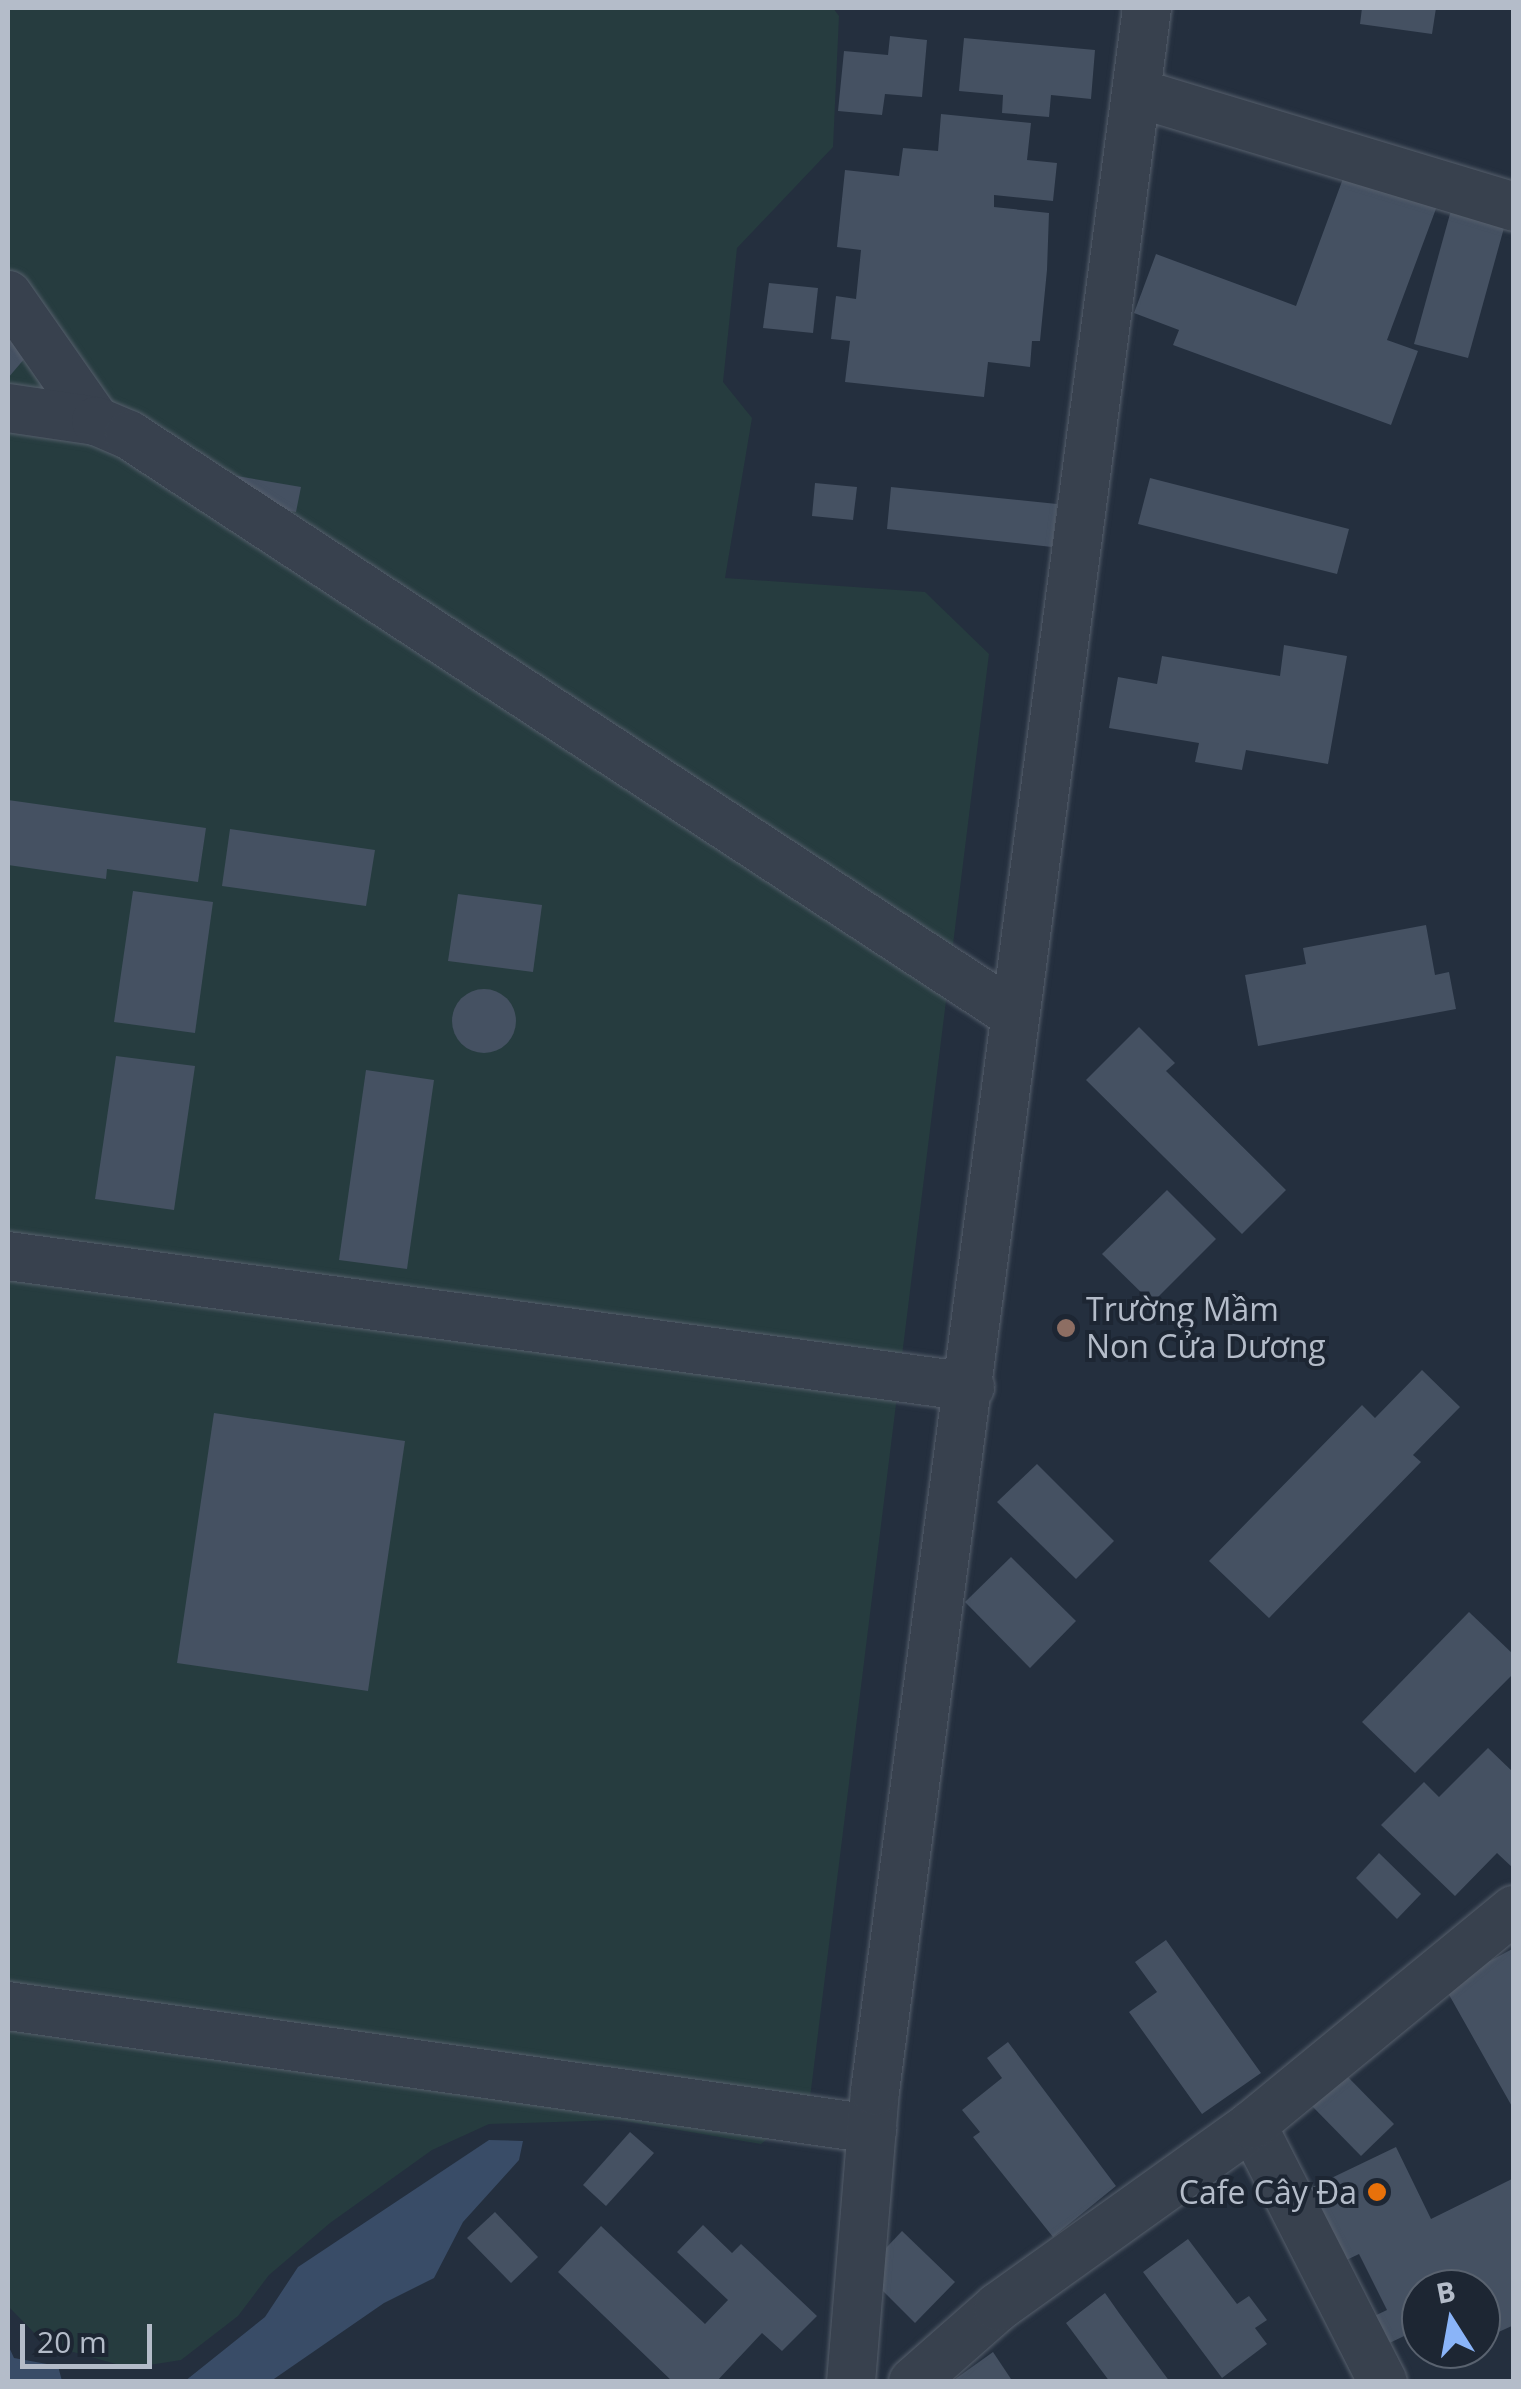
<!DOCTYPE html>
<html>
<head>
<meta charset="utf-8">
<style>
	body { margin:0 }
	#map { position:relative; width:1521px; height:2389px; overflow:hidden; background:#242f3e; font-family:"Open Sans",sans-serif }
	div>[style] { position:absolute }
	[style*='--x'] { left:calc(var(--x)*1px); top:calc(var(--y)*1px); width:calc(var(--w)*1px); rotate:calc(var(--a)*1deg) }
	.green>* { inset:0; background:#263c3f }
	.water>* { inset:0; background:#394c67 }
	.building>* { inset:0; background:#455162 }
	.round { border-radius:50% }
	.roads { filter:drop-shadow(0 0 2px #565f6c) drop-shadow(0 0 2px #565f6c) }
	.minor>* { height:48px; margin:-24px; padding:0 24px; transform-origin:24px; border-radius:24px; background:#38414e }
	.dots>* { width:28px; height:28px; translate:-50% -50%; box-sizing:border-box; border:5px solid #1d2633; border-radius:50% }
	span { translate:-50% -50%; white-space:nowrap; text-align:center; line-height:1.15; -webkit-text-stroke:8px #1d2633; paint-order:stroke }
	.poi-label { font-size:32px; color:#b4bcc9 }
	.left { translate:0 -50%; text-align:left }
	.right { translate:-100% -50%; text-align:right }
	.frame { position:absolute; inset:0; border:10px solid #b4bcc9; pointer-events:none }
	.north { position:absolute; left:1401px; top:2269px; width:100px; height:100px; box-sizing:border-box; background:#1d2633; border:2px solid #59626f; border-radius:50%; rotate:349deg; font-size:28px; font-weight:700; line-height:40px; text-align:center; color:#b4bcc9 }
	.north::after { content:''; display:block; margin:auto; width:35px; height:45px; background:#8ab4f8; clip-path:polygon(50% 0,100% 100%,50% 72%,0 100%) }
	.scale { position:absolute; left:20px; top:2324px; width:132px; height:45px; box-sizing:border-box; border:5px solid #b4bcc9; border-top:0; padding-left:12px; font-size:30px; line-height:35px; white-space:nowrap; color:#b4bcc9; -webkit-text-stroke:8px #1d2633; paint-order:stroke }
</style>
</head>
<body>
<div id="map">
	<div class="green">
		<i style="clip-path:polygon(8px 8px,833px 8px,839px 16px,833px 147px,737px 248px,723px 382px,752px 418px,725px 578px,925px 592px,989px 654px,809px 2106px,761px 2144px,619px 2120px,489px 2124px,432px 2150px,330px 2223px,269px 2275px,238px 2316px,181px 2360px,130px 2368px,45px 2344px,8px 2306px)"></i>
	</div>
	<div class="water">
		<i style="clip-path:polygon(489px 2140px,523px 2141px,519px 2160px,463px 2222px,434px 2278px,384px 2303px,271px 2381px,185px 2381px,265px 2317px,298px 2267px)"></i>
		<i style="clip-path:polygon(8px 2345px,14px 2358px,58px 2366px,62px 2381px,8px 2381px)"></i>
	</div>
	<div class="building">
		<i style="clip-path:polygon(1362px 8px,1436px 8px,1432px 34px,1360px 24px)"></i>
		<i style="clip-path:polygon(890px 36px,927px 40px,922px 97px,885px 94px,882px 115px,838px 111px,844px 51px,888px 55px)"></i>
		<i style="clip-path:polygon(964px 38px,1095px 50px,1091px 99px,1051px 95px,1049px 117px,1002px 113px,1003px 95px,959px 91px)"></i>
		<i style="clip-path:polygon(941px 114px,1031px 123px,1027px 160px,1057px 163px,1053px 201px,994px 195px,994px 207px,1049px 213px,1047px 270px,1040px 341px,1032px 341px,1030px 367px,988px 362px,984px 397px,845px 382px,850px 341px,831px 339px,836px 296px,856px 299px,861px 250px,837px 247px,845px 170px,899px 176px,903px 148px,938px 151px)"></i>
		<i style="clip-path:polygon(1348px 165px,1440px 198px,1387px 340px,1418px 351px,1391px 425px,1173px 345px,1179px 330px,1134px 313px,1156px 254px,1296px 306px)"></i>
		<i style="clip-path:polygon(1453px 203px,1507px 217px,1468px 358px,1414px 344px)"></i>
		<i style="clip-path:polygon(769px 283px,818px 288px,813px 333px,763px 328px)"></i>
		<i style="clip-path:polygon(8px 332px,31px 351px,8px 378px)"></i>
		<i style="clip-path:polygon(237px 476px,301px 487px,296px 512px,233px 501px)"></i>
		<i style="clip-path:polygon(1150px 478px,1349px 529px,1337px 574px,1138px 524px)"></i>
		<i style="clip-path:polygon(815px 483px,857px 487px,853px 520px,812px 516px)"></i>
		<i style="clip-path:polygon(891px 487px,1057px 504px,1052px 547px,887px 529px)"></i>
		<i style="clip-path:polygon(1284px 645px,1347px 656px,1328px 764px,1246px 750px,1242px 770px,1195px 762px,1199px 743px,1109px 728px,1118px 677px,1157px 684px,1162px 656px,1280px 676px)"></i>
		<i style="clip-path:polygon(8px 800px,206px 828px,198px 882px,107px 869px,106px 879px,8px 865px)"></i>
		<i style="clip-path:polygon(230px 829px,375px 850px,366px 906px,222px 886px)"></i>
		<i style="clip-path:polygon(133px 891px,213px 902px,195px 1033px,114px 1022px)"></i>
		<i style="clip-path:polygon(458px 894px,542px 905px,533px 972px,448px 961px)"></i>
		<i style="clip-path:polygon(1426px 925px,1435px 975px,1449px 972px,1456px 1009px,1258px 1046px,1245px 975px,1306px 964px,1303px 948px)"></i>
		<i class="round" style="left:452px;top:989px;width:64px;height:64px"></i>
		<i style="clip-path:polygon(1139px 1027px,1175px 1063px,1166px 1071px,1286px 1190px,1242px 1234px,1086px 1080px)"></i>
		<i style="clip-path:polygon(116px 1056px,195px 1066px,174px 1210px,95px 1199px)"></i>
		<i style="clip-path:polygon(366px 1070px,434px 1080px,407px 1269px,339px 1260px)"></i>
		<i style="clip-path:polygon(1167px 1190px,1216px 1239px,1152px 1303px,1102px 1254px)"></i>
		<i style="clip-path:polygon(1422px 1370px,1460px 1407px,1413px 1455px,1421px 1462px,1269px 1618px,1209px 1561px,1362px 1405px,1375px 1418px)"></i>
		<i style="clip-path:polygon(214px 1413px,405px 1441px,368px 1691px,177px 1663px)"></i>
		<i style="clip-path:polygon(1037px 1464px,1114px 1541px,1076px 1579px,997px 1502px)"></i>
		<i style="clip-path:polygon(1011px 1557px,1076px 1621px,1030px 1668px,965px 1602px)"></i>
		<i style="clip-path:polygon(1469px 1612px,1514px 1655px,1514px 1673px,1415px 1773px,1362px 1722px)"></i>
		<i style="clip-path:polygon(1488px 1748px,1514px 1773px,1514px 1869px,1497px 1853px,1455px 1896px,1381px 1825px,1424px 1782px,1439px 1797px)"></i>
		<i style="clip-path:polygon(1379px 1853px,1421px 1894px,1397px 1919px,1356px 1878px)"></i>
		<i style="clip-path:polygon(1166px 1940px,1261px 2073px,1202px 2114px,1129px 2012px,1157px 1992px,1135px 1962px)"></i>
		<i style="clip-path:polygon(1514px 1948px,1514px 2110px,1439px 1977px,1485px 1951px,1490px 1961px)"></i>
		<i style="clip-path:polygon(1008px 2042px,1116px 2186px,1053px 2237px,973px 2137px,980px 2132px,962px 2110px,1002px 2078px,987px 2058px)"></i>
		<i style="clip-path:polygon(1344px 2073px,1394px 2124px,1361px 2156px,1311px 2105px)"></i>
		<i style="clip-path:polygon(630px 2132px,654px 2153px,606px 2206px,583px 2185px)"></i>
		<i style="clip-path:polygon(1396px 2147px,1431px 2219px,1514px 2178px,1514px 2325px,1481px 2340px,1481px 2289px,1421px 2289px,1421px 2328px,1381px 2347px,1368px 2319px,1387px 2310px,1359px 2254px,1332px 2267px,1296px 2195px)"></i>
		<i style="clip-path:polygon(495px 2212px,538px 2257px,511px 2283px,467px 2238px)"></i>
		<i style="clip-path:polygon(703px 2225px,732px 2253px,741px 2244px,817px 2316px,782px 2351px,762px 2333px,716px 2382px,673px 2382px,558px 2272px,601px 2226px,705px 2324px,728px 2300px,677px 2252px)"></i>
		<i style="clip-path:polygon(902px 2231px,955px 2282px,915px 2323px,878px 2286px,886px 2248px)"></i>
		<i style="clip-path:polygon(1188px 2239px,1237px 2304px,1249px 2296px,1267px 2320px,1255px 2328px,1267px 2344px,1222px 2378px,1143px 2272px)"></i>
		<i style="clip-path:polygon(1105px 2293px,1119px 2313px,1170px 2382px,1110px 2382px,1066px 2323px)"></i>
		<i style="clip-path:polygon(1436px 2349px,1463px 2349px,1441px 2360px)"></i>
		<i style="clip-path:polygon(993px 2352px,1013px 2382px,951px 2382px)"></i>
	</div>
	<div class="roads">
		<div class="minor">
			<i style="--x:1137;--y:93;--w:394;--a:16.8"></i>
			<i style="--x:8;--y:295;--w:154;--a:55.1"></i>
			<i style="--x:8;--y:408;--w:89;--a:8.4"></i>
			<i style="--x:96;--y:421;--w:36;--a:23"></i>
			<i style="--x:129;--y:435;--w:1057;--a:33.22"></i>
			<i style="--x:8;--y:1256;--w:971;--a:7.75"></i>
			<i style="--x:8;--y:2006;--w:873;--a:8.1"></i>
			<i style="--x:1252;--y:2125;--w:288;--a:63"></i>
			<i style="--x:851;--y:2382;--w:292;--a:-85.3"></i>
			<i style="--x:875;--y:2091;--w:2101;--a:-82.56"></i>
			<i style="--x:913;--y:2382;--w:113;--a:-41.4"></i>
			<i style="--x:998;--y:2307;--w:312;--a:-35.6"></i>
			<i style="--x:1252;--y:2125;--w:339;--a:-39.4"></i>
		</div>
	</div>
	<div class="dots">
		<i style="left:1066px;top:1328px;background:#8d6e63"></i>
		<i style="left:1377px;top:2192px;background:#e8710a"></i>
	</div>
	<div class="poi-label">
		<span class="left" style="left:1086px;top:1328px">Trường Mầm<br>Non Cửa Dương</span>
		<span class="right" style="left:1357px;top:2192px">Cafe Cây Đa</span>
	</div>
	<div class="frame"></div>
	<div class="north">B</div>
	<div class="scale">20 m</div>
</div>
</body>
</html>
